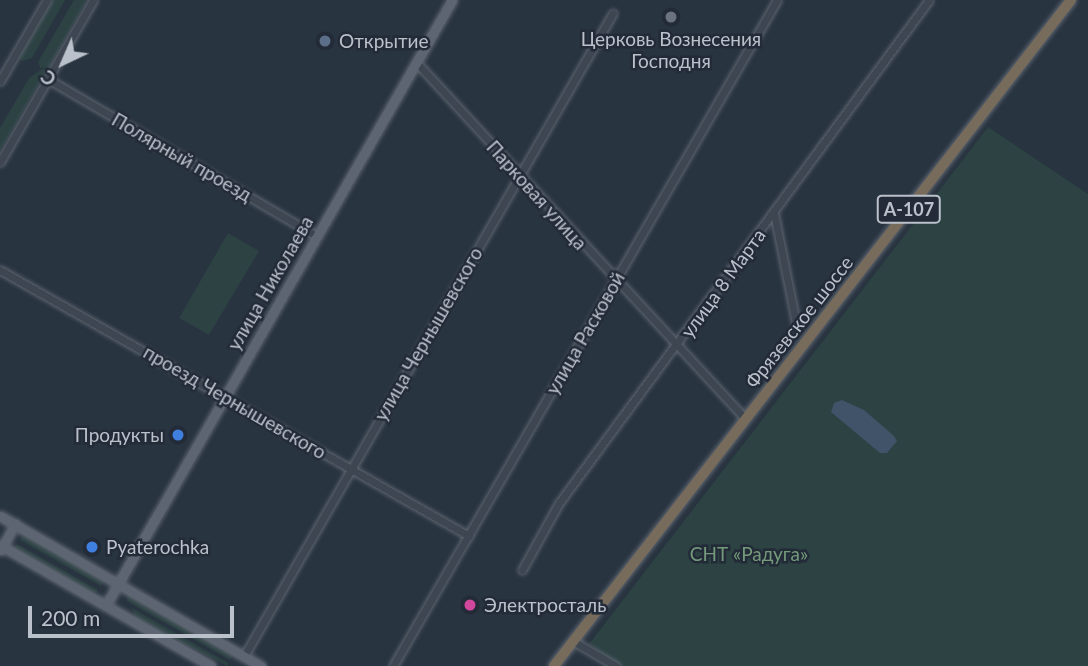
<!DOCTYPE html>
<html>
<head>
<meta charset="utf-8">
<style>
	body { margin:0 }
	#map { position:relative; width:1088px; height:666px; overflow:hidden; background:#293441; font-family:Lato,sans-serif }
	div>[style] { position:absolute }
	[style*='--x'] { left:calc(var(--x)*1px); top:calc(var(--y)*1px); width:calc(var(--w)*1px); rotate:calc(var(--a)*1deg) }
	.green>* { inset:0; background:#2c4243 }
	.water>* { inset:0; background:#415369 }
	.roads { filter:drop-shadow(0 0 2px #5c646f) drop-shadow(0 0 2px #5c646f) }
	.minor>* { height:7px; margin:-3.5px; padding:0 3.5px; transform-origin:3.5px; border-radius:3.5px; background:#3d4651 }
	.major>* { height:9px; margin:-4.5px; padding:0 4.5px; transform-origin:4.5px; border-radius:4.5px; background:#5c6571 }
	.highway>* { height:10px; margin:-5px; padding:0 5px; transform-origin:5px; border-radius:5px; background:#776b5b }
	.dots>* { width:19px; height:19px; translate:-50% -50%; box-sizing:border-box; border:4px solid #222b37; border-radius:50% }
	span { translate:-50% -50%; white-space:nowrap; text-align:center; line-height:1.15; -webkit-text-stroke:5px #222b37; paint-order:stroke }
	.shield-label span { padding:2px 5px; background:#222b37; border:2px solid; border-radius:5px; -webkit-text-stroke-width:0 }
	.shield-label { font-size:18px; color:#bbc1cb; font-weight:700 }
	.poi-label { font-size:19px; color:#bbc1cb }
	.left { translate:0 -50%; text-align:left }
	.right { translate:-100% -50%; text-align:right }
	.street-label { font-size:19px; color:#bbc1cb }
	.park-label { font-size:19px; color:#749a7b }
	.north { position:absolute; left:28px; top:28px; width:70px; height:70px; -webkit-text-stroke:5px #222b37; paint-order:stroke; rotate:224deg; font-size:19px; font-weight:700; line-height:28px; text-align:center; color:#bbc1cb }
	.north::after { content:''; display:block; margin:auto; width:24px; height:32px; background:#bbc1cb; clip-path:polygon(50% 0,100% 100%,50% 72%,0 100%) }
	.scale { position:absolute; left:28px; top:606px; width:206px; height:32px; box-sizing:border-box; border:4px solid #bbc1cb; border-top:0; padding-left:9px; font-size:21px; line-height:24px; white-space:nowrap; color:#bbc1cb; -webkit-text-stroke:5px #222b37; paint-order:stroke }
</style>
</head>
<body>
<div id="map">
	<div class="green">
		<i style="clip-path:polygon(53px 0,65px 0,32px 58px,23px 61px,19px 58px)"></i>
		<i style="clip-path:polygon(74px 0,87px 0,49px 67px,40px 68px,38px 62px)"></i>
		<i style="clip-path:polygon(45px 67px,47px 69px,0 151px,0 128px,29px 78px)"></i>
		<i style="clip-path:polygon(988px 127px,1088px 194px,1088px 666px,621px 666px,589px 644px)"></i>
		<i style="clip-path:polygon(228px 233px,259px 251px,209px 335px,179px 318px)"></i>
		<i style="clip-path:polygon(23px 534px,104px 580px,101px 586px,20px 540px)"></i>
		<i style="clip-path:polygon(17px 544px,98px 590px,95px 595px,14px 549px)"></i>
		<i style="clip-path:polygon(127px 593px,233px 654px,230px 660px,127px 601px)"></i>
		<i style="clip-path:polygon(132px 608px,228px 663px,227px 666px,135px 618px)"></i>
	</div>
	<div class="water">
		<i style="clip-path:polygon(842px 400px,864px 410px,894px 436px,897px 441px,887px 453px,880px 453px,831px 412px,834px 403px)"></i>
	</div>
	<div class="roads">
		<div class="minor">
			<i style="--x:416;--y:62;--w:486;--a:47.3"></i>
			<i style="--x:48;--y:79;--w:311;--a:30.3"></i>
			<i style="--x:0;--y:81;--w:94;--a:-59.9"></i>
			<i style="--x:0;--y:162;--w:187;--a:-60.1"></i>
			<i style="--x:774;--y:213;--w:117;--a:78.7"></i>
			<i style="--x:0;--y:270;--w:539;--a:29.56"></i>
			<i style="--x:522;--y:570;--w:77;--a:-61.1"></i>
			<i style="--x:559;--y:503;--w:624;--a:-53.66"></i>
			<i style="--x:573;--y:641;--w:50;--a:30.2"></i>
			<i style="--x:244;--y:656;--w:741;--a:-60.15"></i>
			<i style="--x:393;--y:666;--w:769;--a:-60.03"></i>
		</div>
		<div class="major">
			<i style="--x:0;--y:516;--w:301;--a:29.9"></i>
			<i style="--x:0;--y:545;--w:243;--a:29.8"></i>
			<i style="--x:1;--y:550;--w:30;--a:-62"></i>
			<i style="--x:106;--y:605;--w:697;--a:-60.23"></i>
		</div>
		<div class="highway">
			<i style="--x:554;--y:666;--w:843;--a:-52.18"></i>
		</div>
	</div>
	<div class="dots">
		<i style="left:671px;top:17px;background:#6b7280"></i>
		<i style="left:325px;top:41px;background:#5c6f8a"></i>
		<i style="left:178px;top:435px;background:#3f7fe0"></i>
		<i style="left:92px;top:547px;background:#3f7fe0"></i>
		<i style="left:470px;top:605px;background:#d1479c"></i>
	</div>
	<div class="shield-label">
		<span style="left:909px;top:209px">А-107</span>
	</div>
	<div class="poi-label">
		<span style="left:671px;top:50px">Церковь Вознесения<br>Господня</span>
		<span class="left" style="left:339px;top:41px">Открытие</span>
		<span class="right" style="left:164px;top:435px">Продукты</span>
		<span class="left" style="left:106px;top:547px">Pyaterochka</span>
		<span class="left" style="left:484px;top:605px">Электросталь</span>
	</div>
	<div class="street-label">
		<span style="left:182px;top:157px;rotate:30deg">Полярный проезд</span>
		<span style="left:537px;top:195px;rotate:48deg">Парковая улица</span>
		<span style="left:270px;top:283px;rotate:-60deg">улица Николаева</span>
		<span style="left:723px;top:283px;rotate:-54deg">улица 8 Марта</span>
		<span style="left:799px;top:322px;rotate:-52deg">Фрязевское шоссе</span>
		<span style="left:585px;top:333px;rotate:-60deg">улица Расковой</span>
		<span style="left:428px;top:334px;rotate:-60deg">улица Чернышевского</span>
		<span style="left:235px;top:402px;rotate:30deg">проезд Чернышевского</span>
	</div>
	<div class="park-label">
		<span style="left:749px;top:554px">СНТ «Радуга»</span>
	</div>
	<div class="north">С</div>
	<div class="scale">200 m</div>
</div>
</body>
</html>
